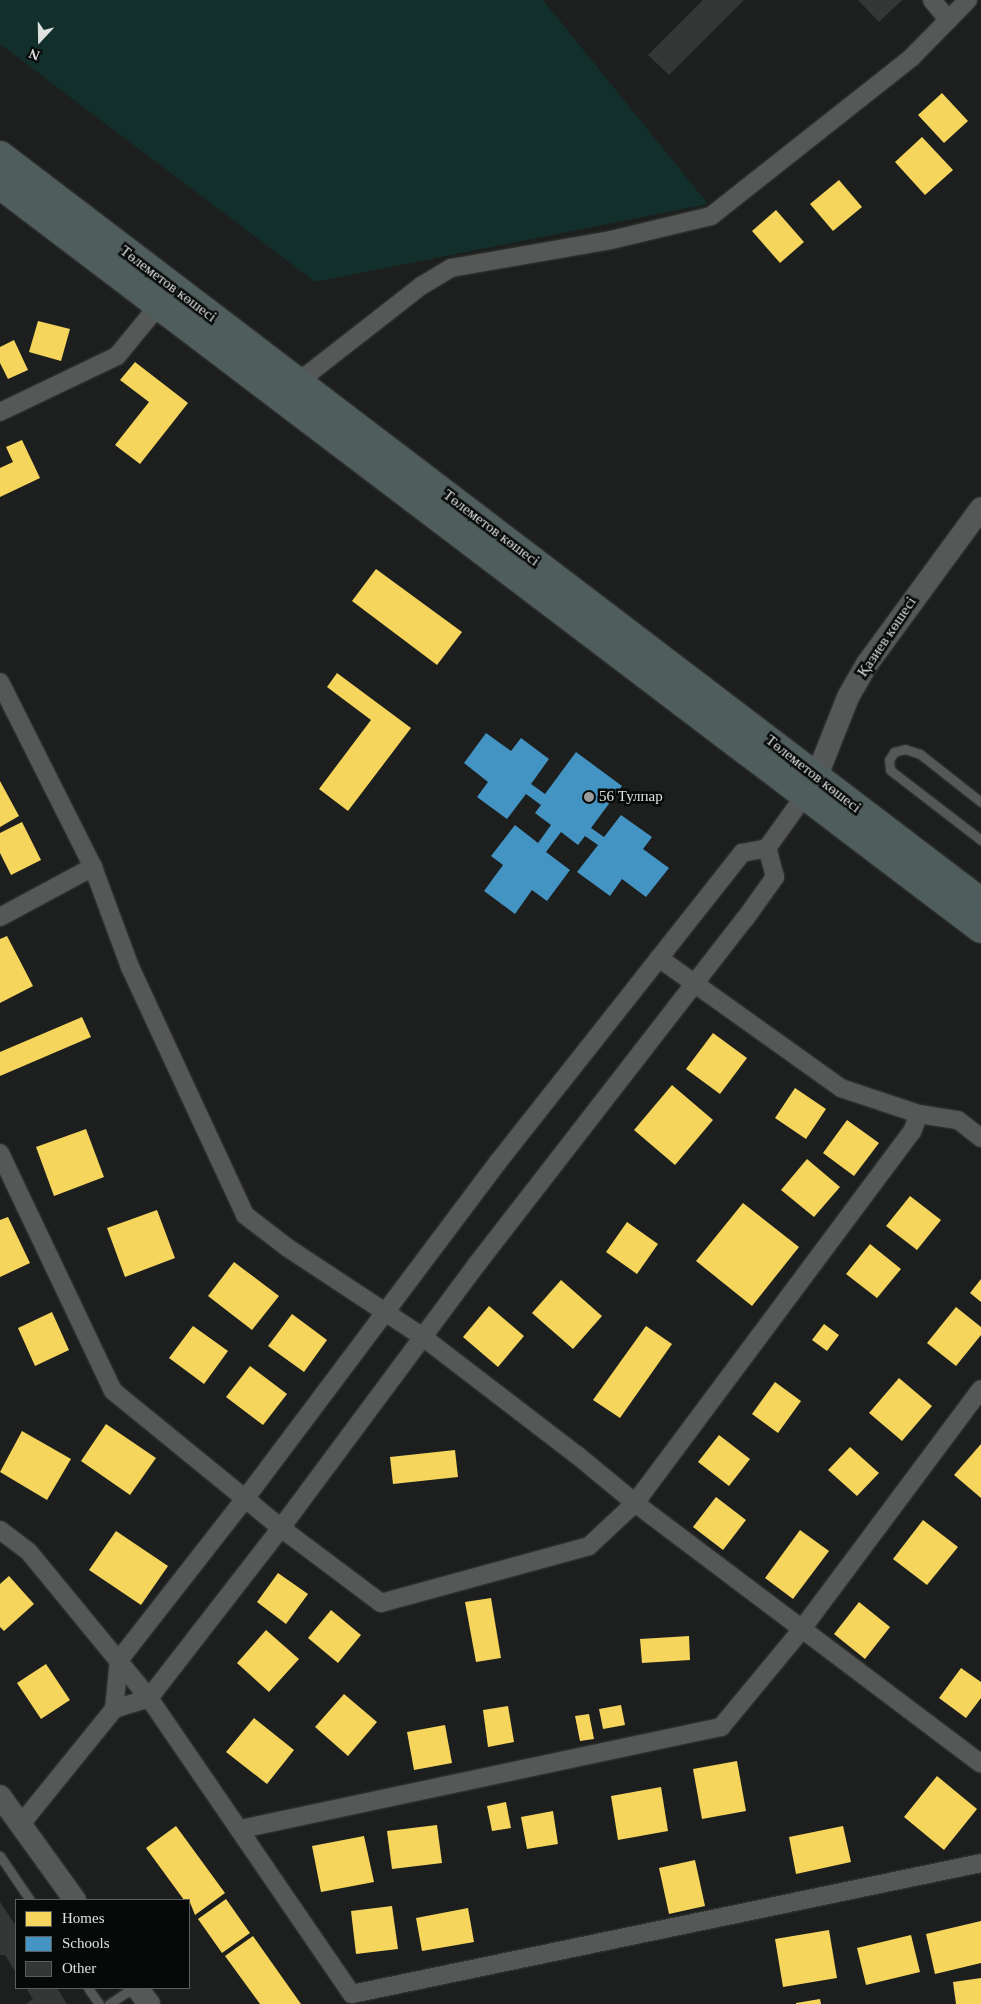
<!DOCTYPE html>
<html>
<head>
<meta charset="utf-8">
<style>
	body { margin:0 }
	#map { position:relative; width:981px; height:2004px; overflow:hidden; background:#1d1f1e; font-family:"Times New Roman",serif }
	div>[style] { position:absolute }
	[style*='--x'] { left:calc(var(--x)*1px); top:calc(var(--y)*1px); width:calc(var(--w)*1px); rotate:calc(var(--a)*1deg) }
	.green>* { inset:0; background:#122f2b }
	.homes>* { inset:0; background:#f6d55c }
	.schools>* { inset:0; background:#4393c3 }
	.building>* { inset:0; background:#353736 }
	.roads { filter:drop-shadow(0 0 1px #3a3c3b) drop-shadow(0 0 1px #3a3c3b) }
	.service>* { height:9px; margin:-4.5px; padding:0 4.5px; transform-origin:4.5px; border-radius:4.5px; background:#565757 }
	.minor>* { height:18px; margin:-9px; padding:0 9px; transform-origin:9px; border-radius:9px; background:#565757 }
	.tertiary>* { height:22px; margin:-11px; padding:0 11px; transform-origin:11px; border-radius:11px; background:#565757 }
	.primary>* { height:28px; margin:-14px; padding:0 14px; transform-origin:14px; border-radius:14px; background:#4f5e5c }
	.dots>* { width:14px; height:14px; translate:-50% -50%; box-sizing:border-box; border:2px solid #070909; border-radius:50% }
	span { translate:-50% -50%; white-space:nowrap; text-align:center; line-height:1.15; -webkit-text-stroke:5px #070909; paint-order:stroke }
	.street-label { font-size:15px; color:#dee1e0 }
	.poi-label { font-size:15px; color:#dee1e0 }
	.left { translate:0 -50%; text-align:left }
	.legend { position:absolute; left:15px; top:1899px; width:175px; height:90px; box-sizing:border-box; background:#070909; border:1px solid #5d5f5f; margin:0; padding:6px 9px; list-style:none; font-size:15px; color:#dee1e0 }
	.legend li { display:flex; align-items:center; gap:10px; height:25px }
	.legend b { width:25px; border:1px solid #5d5f5f }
	.north { position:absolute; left:15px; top:15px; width:50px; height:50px; -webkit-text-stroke:4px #070909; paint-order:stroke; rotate:201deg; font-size:14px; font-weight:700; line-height:20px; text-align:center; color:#dee1e0 }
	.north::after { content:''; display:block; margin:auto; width:18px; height:22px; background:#dee1e0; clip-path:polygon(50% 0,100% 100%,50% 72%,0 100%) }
</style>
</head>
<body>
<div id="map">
	<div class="green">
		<i style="clip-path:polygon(0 0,543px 0,708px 204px,315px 282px,0 44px)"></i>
	</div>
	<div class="homes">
		<i style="clip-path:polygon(942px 93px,968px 121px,944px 143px,918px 115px)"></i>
		<i style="clip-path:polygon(922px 137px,953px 170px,925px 195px,895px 162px)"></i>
		<i style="clip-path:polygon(839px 180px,862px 207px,833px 231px,810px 204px)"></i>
		<i style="clip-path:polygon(776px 210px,804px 242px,780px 263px,752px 231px)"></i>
		<i style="clip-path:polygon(38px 321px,70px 329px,61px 361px,29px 352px)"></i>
		<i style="clip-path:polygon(14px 340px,28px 370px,8px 379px,0 363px,0 347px)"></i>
		<i style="clip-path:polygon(135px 362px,188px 403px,140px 464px,115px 445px,149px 402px,120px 380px)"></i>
		<i style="clip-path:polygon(22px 440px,40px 478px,0 497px,0 468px,13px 462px,6px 447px)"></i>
		<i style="clip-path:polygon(376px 569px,462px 632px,437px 665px,352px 601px)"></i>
		<i style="clip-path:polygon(337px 673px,411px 728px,348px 811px,319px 789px,371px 720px,327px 687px)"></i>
		<i style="clip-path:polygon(0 781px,19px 816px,0 827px)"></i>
		<i style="clip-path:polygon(22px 822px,41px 860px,11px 875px,0 853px,0 833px)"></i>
		<i style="clip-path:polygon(7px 936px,33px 986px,0 1003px,0 939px)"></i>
		<i style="clip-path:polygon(82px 1017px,91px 1037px,0 1076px,0 1052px)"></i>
		<i style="clip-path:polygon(713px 1033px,747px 1058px,720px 1094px,686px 1069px)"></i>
		<i style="clip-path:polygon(672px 1085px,713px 1120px,675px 1165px,634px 1130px)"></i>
		<i style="clip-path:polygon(795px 1088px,826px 1109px,806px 1139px,775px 1118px)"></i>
		<i style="clip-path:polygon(847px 1120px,879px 1143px,854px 1176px,823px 1153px)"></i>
		<i style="clip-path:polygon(86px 1129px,104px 1177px,54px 1196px,36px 1147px)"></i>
		<i style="clip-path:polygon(807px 1159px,840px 1187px,814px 1217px,781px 1190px)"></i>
		<i style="clip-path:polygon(910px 1196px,941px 1220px,917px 1250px,886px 1226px)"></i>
		<i style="clip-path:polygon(743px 1203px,799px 1247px,752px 1306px,696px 1261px)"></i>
		<i style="clip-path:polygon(157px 1210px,175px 1258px,125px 1277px,107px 1228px)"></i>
		<i style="clip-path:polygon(8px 1217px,30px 1263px,0 1277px,0 1220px)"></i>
		<i style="clip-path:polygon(627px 1222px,658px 1244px,637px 1274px,606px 1252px)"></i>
		<i style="clip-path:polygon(870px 1244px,901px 1269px,877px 1298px,846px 1274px)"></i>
		<i style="clip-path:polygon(234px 1262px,279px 1296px,252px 1330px,208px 1296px)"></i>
		<i style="clip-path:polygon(981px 1279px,981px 1302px,970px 1293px)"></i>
		<i style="clip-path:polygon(561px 1280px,602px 1316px,573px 1349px,532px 1313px)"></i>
		<i style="clip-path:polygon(489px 1306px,524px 1336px,498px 1367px,463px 1337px)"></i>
		<i style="clip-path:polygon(956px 1307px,981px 1327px,981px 1335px,956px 1366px,927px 1343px)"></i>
		<i style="clip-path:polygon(52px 1312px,69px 1350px,35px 1366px,18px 1328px)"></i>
		<i style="clip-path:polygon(292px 1314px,327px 1340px,304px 1372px,268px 1346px)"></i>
		<i style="clip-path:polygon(824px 1324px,839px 1335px,827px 1351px,812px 1340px)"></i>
		<i style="clip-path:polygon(193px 1326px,228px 1351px,204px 1384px,169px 1358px)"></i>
		<i style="clip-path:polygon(646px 1326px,672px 1344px,620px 1418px,593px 1400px)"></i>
		<i style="clip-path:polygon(250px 1366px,287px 1394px,263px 1425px,226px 1397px)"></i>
		<i style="clip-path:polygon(899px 1378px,932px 1406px,902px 1441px,869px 1413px)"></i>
		<i style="clip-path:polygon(775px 1382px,801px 1401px,778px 1433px,752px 1414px)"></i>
		<i style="clip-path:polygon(106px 1424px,156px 1458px,130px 1495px,81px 1461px)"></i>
		<i style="clip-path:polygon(22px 1431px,71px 1459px,47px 1500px,0 1472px)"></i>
		<i style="clip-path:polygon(719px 1435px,750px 1459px,729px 1486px,698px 1462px)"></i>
		<i style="clip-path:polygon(981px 1444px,981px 1498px,954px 1475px)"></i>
		<i style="clip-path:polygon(850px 1447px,879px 1473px,857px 1496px,828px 1470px)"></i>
		<i style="clip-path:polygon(455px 1450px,458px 1477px,393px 1484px,390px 1457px)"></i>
		<i style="clip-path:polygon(716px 1497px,746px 1520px,723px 1550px,693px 1527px)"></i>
		<i style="clip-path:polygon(923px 1520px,958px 1547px,927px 1585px,893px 1559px)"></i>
		<i style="clip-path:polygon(800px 1530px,829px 1551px,793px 1599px,765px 1578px)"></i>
		<i style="clip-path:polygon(116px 1531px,168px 1566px,141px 1605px,89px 1570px)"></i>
		<i style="clip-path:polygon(278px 1573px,308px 1594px,286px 1624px,257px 1602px)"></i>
		<i style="clip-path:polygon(9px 1576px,34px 1604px,4px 1631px,0 1627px,0 1584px)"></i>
		<i style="clip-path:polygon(491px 1598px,501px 1658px,476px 1662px,465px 1602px)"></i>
		<i style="clip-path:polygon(859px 1602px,890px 1627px,865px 1659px,834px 1634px)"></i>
		<i style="clip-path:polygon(331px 1610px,361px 1635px,338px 1663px,308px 1638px)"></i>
		<i style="clip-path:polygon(266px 1630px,299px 1659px,269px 1692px,237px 1663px)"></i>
		<i style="clip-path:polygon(689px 1636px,690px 1660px,642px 1663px,640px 1639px)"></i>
		<i style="clip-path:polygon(46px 1664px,70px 1700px,41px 1719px,17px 1683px)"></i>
		<i style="clip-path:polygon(961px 1668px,981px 1682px,981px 1698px,966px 1718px,939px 1698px)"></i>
		<i style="clip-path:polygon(344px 1694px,377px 1722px,348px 1756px,315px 1727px)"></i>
		<i style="clip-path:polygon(621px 1705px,625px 1725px,603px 1729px,599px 1709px)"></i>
		<i style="clip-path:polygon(508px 1706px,514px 1742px,488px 1747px,483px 1710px)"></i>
		<i style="clip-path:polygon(589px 1714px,594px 1739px,580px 1741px,575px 1716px)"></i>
		<i style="clip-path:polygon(254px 1718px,294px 1750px,267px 1784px,226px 1752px)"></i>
		<i style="clip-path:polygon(445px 1725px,452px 1763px,414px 1770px,407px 1732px)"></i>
		<i style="clip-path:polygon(737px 1761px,746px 1811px,702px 1819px,693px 1769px)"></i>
		<i style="clip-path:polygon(937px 1776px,977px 1809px,944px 1850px,904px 1817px)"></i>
		<i style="clip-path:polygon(661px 1787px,668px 1831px,618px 1840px,611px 1796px)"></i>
		<i style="clip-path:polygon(506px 1802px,511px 1828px,492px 1831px,487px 1806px)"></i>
		<i style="clip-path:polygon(553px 1811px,558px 1844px,527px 1849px,521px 1817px)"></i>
		<i style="clip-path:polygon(437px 1825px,442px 1863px,392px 1869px,387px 1831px)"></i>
		<i style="clip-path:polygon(176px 1826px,225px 1893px,195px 1915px,189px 1900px,184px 1900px,146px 1848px)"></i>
		<i style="clip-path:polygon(843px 1826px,851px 1862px,796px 1874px,789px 1837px)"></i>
		<i style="clip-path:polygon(364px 1836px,374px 1882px,321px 1892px,312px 1846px)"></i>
		<i style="clip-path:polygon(695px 1860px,705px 1906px,669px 1914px,659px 1868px)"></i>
		<i style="clip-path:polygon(226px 1899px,250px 1933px,222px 1953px,198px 1919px)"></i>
		<i style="clip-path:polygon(392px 1906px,398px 1949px,356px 1954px,351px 1911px)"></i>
		<i style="clip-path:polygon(468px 1908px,474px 1942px,422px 1951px,416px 1918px)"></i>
		<i style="clip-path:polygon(981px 1921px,981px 1963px,935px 1974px,926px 1934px)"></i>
		<i style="clip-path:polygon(829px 1930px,837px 1978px,783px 1987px,775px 1939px)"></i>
		<i style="clip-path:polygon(911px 1935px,920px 1972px,866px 1985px,857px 1948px)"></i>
		<i style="clip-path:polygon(253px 1936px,301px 2004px,260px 2004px,225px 1956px)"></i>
		<i style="clip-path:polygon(981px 1978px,981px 2004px,956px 2004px,953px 1982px)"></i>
		<i style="clip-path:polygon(820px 1999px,821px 2004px,796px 2004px,796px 2003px)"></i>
	</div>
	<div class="schools">
		<i style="clip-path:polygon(486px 733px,511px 751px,521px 738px,549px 759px,531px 784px,545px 794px,576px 752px,622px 786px,591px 828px,604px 837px,621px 815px,652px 837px,643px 849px,669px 868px,646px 897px,622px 879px,610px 896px,577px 872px,598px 845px,585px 836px,578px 845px,561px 832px,546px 852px,570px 870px,547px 901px,532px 890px,515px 914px,484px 891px,503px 865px,491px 856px,515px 825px,538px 843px,551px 825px,535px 813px,541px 805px,526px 794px,507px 819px,477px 797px,488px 782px,464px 763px)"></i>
	</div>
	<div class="building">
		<i style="clip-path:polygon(703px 0,744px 0,669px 75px,648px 55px)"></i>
		<i style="clip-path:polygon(858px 0,902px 0,879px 22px)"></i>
		<i style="clip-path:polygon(0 1902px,16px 1926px,16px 1973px,5px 1955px,0 1955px)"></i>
		<i style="clip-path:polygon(26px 1988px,57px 1988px,67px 2004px,26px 2004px,33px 1999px)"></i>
	</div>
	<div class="roads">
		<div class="service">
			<i style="--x:981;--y:802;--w:78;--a:-141.8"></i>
			<i style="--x:920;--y:754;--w:16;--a:-162"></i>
			<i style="--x:905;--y:749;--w:11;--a:165"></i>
			<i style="--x:894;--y:752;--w:9;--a:122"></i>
			<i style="--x:889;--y:760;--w:10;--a:84"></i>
			<i style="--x:890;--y:770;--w:115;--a:37.6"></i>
			<i style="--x:0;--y:1856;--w:53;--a:55.7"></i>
			<i style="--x:88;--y:1988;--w:19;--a:55"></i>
			<i style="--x:109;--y:2004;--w:29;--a:-34"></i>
		</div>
		<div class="minor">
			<i style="--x:932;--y:0;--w:26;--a:51"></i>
			<i style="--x:295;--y:379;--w:13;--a:-18"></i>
			<i style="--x:307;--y:375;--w:145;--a:-38"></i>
			<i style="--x:421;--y:286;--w:35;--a:-31"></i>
			<i style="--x:451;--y:268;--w:162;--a:-9.9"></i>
			<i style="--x:611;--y:240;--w:103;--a:-13.5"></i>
			<i style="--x:711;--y:216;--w:256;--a:-38.3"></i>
			<i style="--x:912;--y:57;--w:80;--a:-45.5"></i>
			<i style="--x:0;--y:412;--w:130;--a:-25.6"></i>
			<i style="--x:117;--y:356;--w:65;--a:-50.6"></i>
			<i style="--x:0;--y:682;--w:207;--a:63.3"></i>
			<i style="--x:93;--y:867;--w:107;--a:69.7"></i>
			<i style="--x:130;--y:967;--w:273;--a:65.1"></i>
			<i style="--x:245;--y:1215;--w:54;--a:37.5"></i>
			<i style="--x:288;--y:1248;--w:162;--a:33.4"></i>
			<i style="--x:423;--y:1337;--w:194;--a:37.5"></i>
			<i style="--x:577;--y:1455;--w:75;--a:39.6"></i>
			<i style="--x:635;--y:1503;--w:433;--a:37"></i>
			<i style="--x:0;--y:917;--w:106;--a:-28.3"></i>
			<i style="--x:919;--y:1114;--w:39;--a:9"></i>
			<i style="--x:958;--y:1120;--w:29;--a:38"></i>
			<i style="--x:0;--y:1153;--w:263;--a:64.6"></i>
			<i style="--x:113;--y:1391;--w:217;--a:39.2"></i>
			<i style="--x:281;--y:1528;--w:125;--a:36.9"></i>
			<i style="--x:381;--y:1603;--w:216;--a:-15.3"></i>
			<i style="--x:589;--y:1546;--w:63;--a:-43.1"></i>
			<i style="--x:635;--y:1503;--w:463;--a:-53.3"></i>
			<i style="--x:912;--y:1132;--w:19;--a:-69"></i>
			<i style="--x:919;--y:1114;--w:82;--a:-161.6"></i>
			<i style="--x:841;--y:1088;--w:224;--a:-144.5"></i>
			<i style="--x:0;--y:1530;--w:36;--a:37"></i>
			<i style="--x:29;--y:1552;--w:189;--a:50.6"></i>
			<i style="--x:149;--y:1698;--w:359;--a:55.6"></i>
			<i style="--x:352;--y:1994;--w:642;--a:-11.76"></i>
			<i style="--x:114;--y:1709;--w:37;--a:-17"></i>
			<i style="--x:149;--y:1698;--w:215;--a:-52.2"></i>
			<i style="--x:281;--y:1528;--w:329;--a:-53.4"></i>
			<i style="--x:477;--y:1264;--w:437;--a:-52.2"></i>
			<i style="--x:745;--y:919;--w:52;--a:-54.5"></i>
			<i style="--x:775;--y:877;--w:30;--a:-105"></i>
			<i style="--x:21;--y:1824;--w:148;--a:-51"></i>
			<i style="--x:114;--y:1709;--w:49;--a:-84.2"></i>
			<i style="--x:119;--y:1660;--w:204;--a:-52"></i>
			<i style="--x:245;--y:1499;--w:421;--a:-53.1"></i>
			<i style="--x:498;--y:1162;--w:394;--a:-51.7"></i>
			<i style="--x:742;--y:853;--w:25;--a:-11"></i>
			<i style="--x:767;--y:848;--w:65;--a:-54.4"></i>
			<i style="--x:241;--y:1829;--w:491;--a:-12"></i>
			<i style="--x:721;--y:1727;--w:127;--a:-50.4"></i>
			<i style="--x:802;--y:1629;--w:299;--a:-53.3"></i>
		</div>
		<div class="tertiary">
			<i style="--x:808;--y:791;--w:15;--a:-58"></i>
			<i style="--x:816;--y:778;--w:87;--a:-68.4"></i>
			<i style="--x:848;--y:697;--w:38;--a:-60"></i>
			<i style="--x:867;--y:664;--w:193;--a:-53.8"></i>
			<i style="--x:0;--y:1796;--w:128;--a:54.2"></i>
			<i style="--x:137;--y:1988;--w:20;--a:53"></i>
		</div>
		<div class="primary">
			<i style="--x:0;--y:155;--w:1233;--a:37.29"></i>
			<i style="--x:0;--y:185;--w:1231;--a:37.18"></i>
		</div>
	</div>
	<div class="dots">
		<i style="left:589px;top:797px;background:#9a9d9c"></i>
	</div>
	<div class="street-label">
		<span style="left:168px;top:284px;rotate:37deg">Төлеметов көшесі</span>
		<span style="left:491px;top:528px;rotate:37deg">Төлеметов көшесі</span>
		<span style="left:887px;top:637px;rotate:-56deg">Қазиев көшесі</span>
		<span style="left:813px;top:774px;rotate:38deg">Төлеметов көшесі</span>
	</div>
	<div class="poi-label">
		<span class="left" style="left:599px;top:797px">56 Тулпар</span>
	</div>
	<ul class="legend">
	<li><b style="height:14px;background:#f6d55c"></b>Homes</li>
	<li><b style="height:14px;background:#4393c3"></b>Schools</li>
	<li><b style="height:14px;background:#353736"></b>Other</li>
	</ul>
	<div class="north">N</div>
</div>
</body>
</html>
